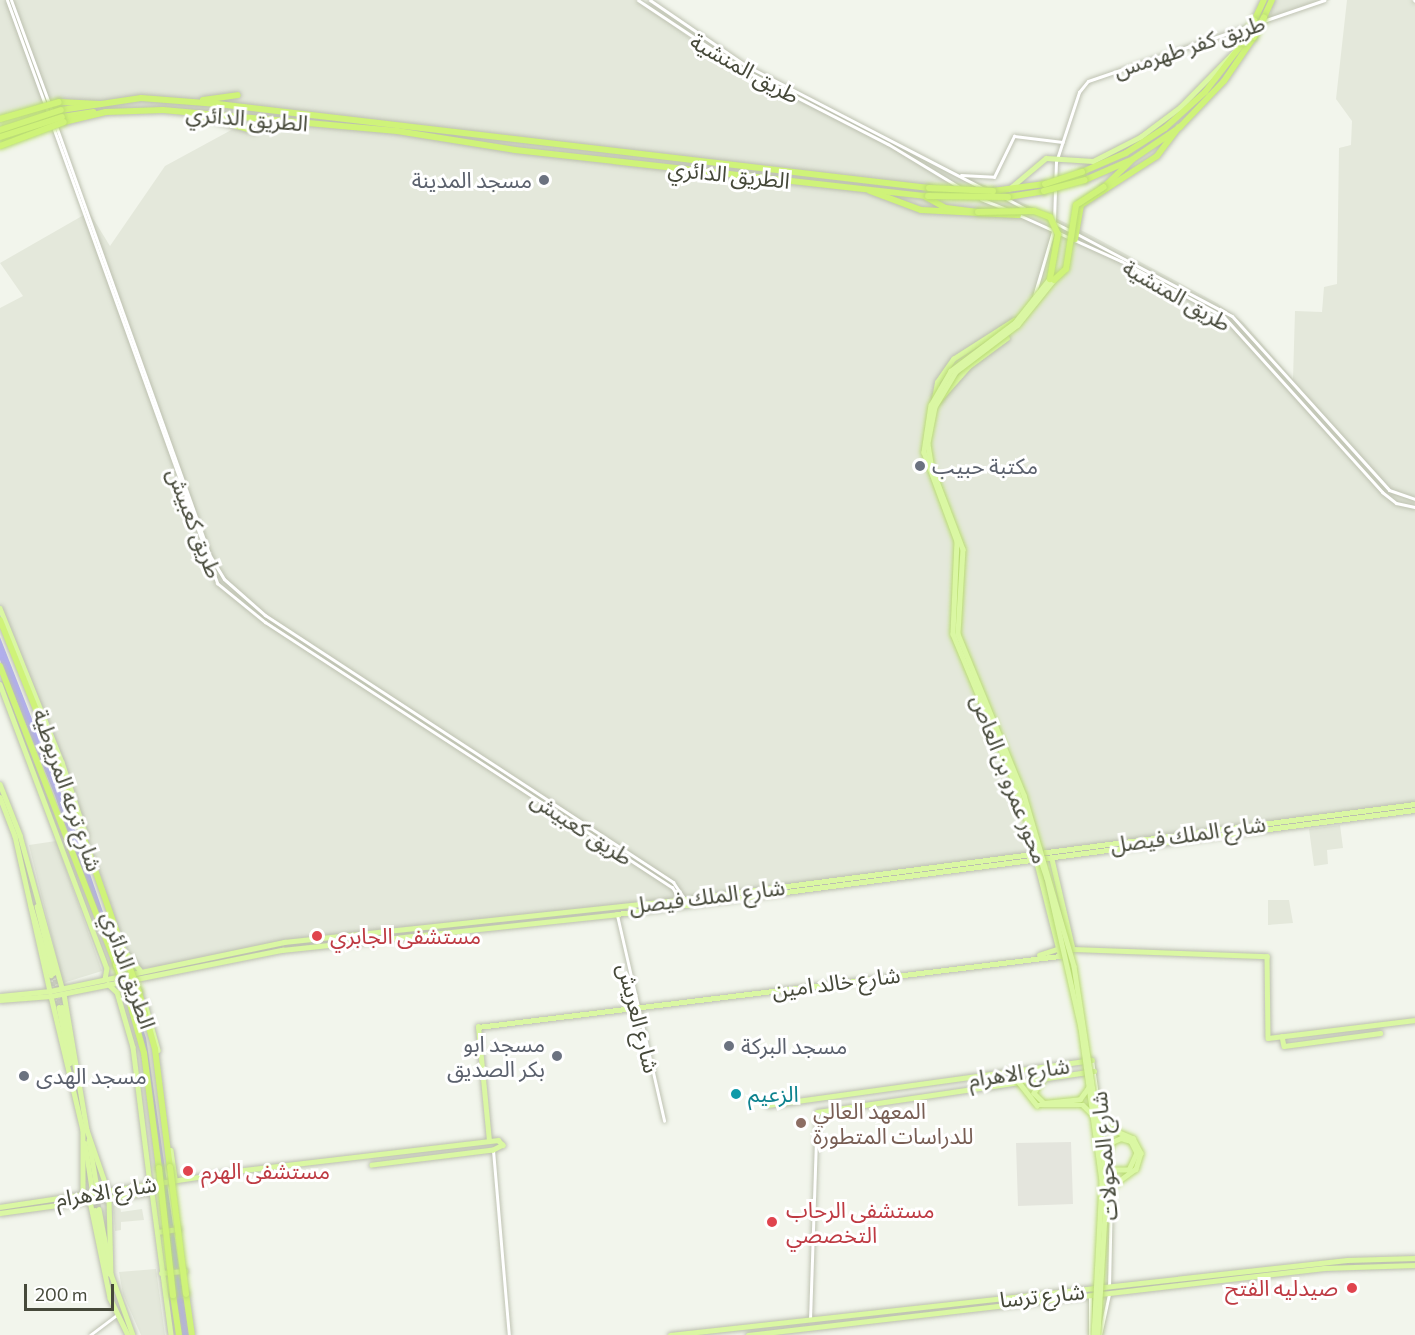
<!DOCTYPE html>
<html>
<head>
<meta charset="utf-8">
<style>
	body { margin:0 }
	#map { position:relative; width:1415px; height:1335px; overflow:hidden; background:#f2f5ec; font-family:Commissioner,"Noto Sans Arabic",sans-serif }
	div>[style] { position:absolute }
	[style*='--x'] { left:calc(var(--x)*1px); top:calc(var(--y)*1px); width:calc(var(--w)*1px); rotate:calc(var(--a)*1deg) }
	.residential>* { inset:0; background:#e4e8db }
	.industrial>* { inset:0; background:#e4e5dd }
	.water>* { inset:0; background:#b1aeec }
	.major-tunnel>* { height:4.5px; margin-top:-2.25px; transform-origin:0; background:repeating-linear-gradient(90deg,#d0d3c8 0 4.5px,transparent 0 6.5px) }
	.roads { filter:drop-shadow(0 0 2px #bcc0af) drop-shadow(0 0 2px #bcc0af) }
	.minor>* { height:3px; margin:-1.5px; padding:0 1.5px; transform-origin:1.5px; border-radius:1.5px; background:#fff }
	.major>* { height:4.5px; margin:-2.25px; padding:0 2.25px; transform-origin:2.25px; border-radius:2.25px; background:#daf7a3 }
	.highway>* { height:6px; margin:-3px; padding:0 3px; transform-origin:3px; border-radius:3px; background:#cff379 }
	.bridges { filter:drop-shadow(0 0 2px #badc74) drop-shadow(0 0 2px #badc74) }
	.major-bridge>* { height:4.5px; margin:-2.25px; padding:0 2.25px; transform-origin:2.25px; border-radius:2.25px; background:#daf7a3 }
	.highway-bridge>* { height:6px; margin:-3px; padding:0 3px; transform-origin:3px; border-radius:3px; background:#cff379 }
	.dots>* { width:16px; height:16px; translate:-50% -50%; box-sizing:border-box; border:3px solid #fff; border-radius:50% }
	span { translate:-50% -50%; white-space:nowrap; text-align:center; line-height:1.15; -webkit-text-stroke:6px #fff; paint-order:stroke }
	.street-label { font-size:22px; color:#46493a }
	.worship-label { font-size:22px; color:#5b616d }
	.right { translate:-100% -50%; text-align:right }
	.left { translate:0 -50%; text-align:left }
	.health-label { font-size:22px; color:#be3a42 }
	.culture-label { font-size:22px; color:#0d838f }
	.education-label { font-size:22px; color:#785e54 }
	.scale { position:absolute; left:24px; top:1284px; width:90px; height:27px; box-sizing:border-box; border:3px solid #46493a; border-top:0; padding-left:8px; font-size:18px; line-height:21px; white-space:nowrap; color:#46493a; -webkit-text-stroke:4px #fff; paint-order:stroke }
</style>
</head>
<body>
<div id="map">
	<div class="residential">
		<i style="clip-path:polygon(0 0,641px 0,720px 62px,1083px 231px,1217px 303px,1243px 322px,1293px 379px,1295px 311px,1322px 312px,1324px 287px,1337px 284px,1339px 148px,1351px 145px,1352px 121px,1336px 99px,1347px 0,1415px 0,1415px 805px,129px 970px,0 620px,0 308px,23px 296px,0 263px,89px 212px,110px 246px,165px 166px,246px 122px,201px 110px,59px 114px,0 136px)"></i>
		<i style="clip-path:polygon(1273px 0,1331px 0,1270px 18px)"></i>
		<i style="clip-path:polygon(1340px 825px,1343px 848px,1327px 850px,1328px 864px,1314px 866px,1309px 829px)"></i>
		<i style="clip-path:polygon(56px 841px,102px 971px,63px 983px,29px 845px)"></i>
		<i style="clip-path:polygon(1268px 900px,1289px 900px,1293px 923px,1268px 925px)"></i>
		<i style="clip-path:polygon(120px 1205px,121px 1212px,142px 1209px,144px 1220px,121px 1222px,121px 1230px,115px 1231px,113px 1206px)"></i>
		<i style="clip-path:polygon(156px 1269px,165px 1335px,141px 1335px,123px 1294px,119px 1272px)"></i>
	</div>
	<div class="industrial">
		<i style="clip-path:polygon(1071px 1142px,1073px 1204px,1018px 1206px,1016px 1143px)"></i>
	</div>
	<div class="water">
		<i style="clip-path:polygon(0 637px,73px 824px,146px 1038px,189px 1335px,179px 1335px,140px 1038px,55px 796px,0 660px)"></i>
	</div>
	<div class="major-tunnel">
		<i style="--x:54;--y:973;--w:35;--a:77"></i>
		<i style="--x:51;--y:975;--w:33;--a:76"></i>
		<i style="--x:93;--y:1191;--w:19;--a:84"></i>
		<i style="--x:97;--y:1191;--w:18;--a:84"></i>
	</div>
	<div class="roads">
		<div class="minor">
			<i style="--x:7;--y:0;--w:129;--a:70"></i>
			<i style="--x:11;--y:0;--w:121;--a:69.8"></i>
			<i style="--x:638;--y:0;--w:123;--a:33.7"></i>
			<i style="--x:740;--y:68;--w:166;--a:27.2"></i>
			<i style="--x:888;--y:144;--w:83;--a:31.2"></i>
			<i style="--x:650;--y:0;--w:115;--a:34.4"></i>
			<i style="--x:745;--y:65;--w:269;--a:27.4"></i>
			<i style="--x:1414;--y:0;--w:1;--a:45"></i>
			<i style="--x:56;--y:126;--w:455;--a:70.3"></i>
			<i style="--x:209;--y:554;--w:29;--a:59"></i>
			<i style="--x:224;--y:579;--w:55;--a:41.3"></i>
			<i style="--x:265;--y:615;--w:488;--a:33.2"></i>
			<i style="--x:673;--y:882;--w:22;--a:56"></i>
			<i style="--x:53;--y:127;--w:485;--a:70.2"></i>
			<i style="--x:217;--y:583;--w:62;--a:39.1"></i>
			<i style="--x:265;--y:622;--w:486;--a:33.1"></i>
			<i style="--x:672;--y:887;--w:15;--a:58"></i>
			<i style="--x:961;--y:175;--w:33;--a:3"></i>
			<i style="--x:994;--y:177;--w:46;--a:-64"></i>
			<i style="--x:1014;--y:136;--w:49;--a:7"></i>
			<i style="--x:981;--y:199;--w:29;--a:22"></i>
			<i style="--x:1007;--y:199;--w:24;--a:28"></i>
			<i style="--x:1019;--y:215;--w:112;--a:24.3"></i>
			<i style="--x:1121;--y:261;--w:117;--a:28.5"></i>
			<i style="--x:1224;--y:317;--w:236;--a:47.9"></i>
			<i style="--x:1382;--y:492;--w:18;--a:38"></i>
			<i style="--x:1396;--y:503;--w:19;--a:12"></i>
			<i style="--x:1054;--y:221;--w:59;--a:-88.1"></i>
			<i style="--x:1056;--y:162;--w:74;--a:-71.8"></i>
			<i style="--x:1079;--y:92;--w:14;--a:-51"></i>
			<i style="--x:1088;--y:81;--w:250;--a:-18.9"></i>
			<i style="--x:1055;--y:223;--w:18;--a:27"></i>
			<i style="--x:1077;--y:234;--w:175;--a:27.9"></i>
			<i style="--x:1232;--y:316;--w:234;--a:47.9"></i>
			<i style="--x:1389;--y:490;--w:28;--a:19"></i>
			<i style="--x:1034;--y:296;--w:71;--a:-73.6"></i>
			<i style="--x:617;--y:915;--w:211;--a:77.1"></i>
			<i style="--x:1092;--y:1060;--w:134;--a:81.9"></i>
			<i style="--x:1111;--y:1193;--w:93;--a:91.2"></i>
			<i style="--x:493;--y:1150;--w:186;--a:85.1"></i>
			<i style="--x:1090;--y:1296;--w:39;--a:90"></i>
			<i style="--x:810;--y:1320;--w:208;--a:-88.1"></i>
			<i style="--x:90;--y:1335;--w:34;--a:-37"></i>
			<i style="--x:1100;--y:1335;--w:42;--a:-77.6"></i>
		</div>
		<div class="major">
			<i style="--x:1009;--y:189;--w:48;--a:-40"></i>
			<i style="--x:1046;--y:158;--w:47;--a:3.7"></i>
			<i style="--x:1093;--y:161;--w:53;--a:-27.1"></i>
			<i style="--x:1140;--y:137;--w:50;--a:-36.9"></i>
			<i style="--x:1180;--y:107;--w:80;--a:-45.5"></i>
			<i style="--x:934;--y:399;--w:17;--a:-80"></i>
			<i style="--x:937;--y:382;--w:28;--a:-55"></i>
			<i style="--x:953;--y:359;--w:72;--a:-32.6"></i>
			<i style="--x:938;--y:401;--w:47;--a:-48.5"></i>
			<i style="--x:969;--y:366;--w:47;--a:-36.4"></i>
			<i style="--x:0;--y:608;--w:166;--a:68.1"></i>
			<i style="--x:62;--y:762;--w:77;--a:71.8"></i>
			<i style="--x:0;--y:684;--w:303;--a:69.4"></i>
			<i style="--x:107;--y:968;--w:11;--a:100"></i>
			<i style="--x:0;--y:784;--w:55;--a:68.6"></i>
			<i style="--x:20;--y:835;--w:159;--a:74.6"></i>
			<i style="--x:0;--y:797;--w:42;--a:69"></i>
			<i style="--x:15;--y:836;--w:159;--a:77.3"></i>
			<i style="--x:1052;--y:859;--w:92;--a:76.9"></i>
			<i style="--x:1073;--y:949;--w:194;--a:2.1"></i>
			<i style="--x:1267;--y:956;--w:82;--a:89.3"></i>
			<i style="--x:1268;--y:1038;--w:148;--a:-7"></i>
			<i style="--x:31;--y:906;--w:72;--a:73.8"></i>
			<i style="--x:37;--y:906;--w:69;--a:75.8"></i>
			<i style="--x:127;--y:954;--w:21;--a:51"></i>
			<i style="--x:1039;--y:955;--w:23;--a:-18"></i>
			<i style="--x:108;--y:984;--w:12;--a:42"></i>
			<i style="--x:117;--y:992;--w:57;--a:73.8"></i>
			<i style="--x:133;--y:1047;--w:138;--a:82.9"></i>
			<i style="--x:64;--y:994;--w:138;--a:80.4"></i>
			<i style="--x:87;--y:1130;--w:65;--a:71"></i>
			<i style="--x:0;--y:996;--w:50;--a:-5.7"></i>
			<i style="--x:50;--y:991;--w:239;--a:-11.8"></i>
			<i style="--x:284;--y:942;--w:398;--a:-6.1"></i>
			<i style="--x:680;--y:900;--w:741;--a:-7.44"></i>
			<i style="--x:51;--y:996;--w:138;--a:76.6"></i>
			<i style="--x:83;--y:1130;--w:65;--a:90"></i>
			<i style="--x:0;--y:1000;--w:51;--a:-4.5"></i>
			<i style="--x:51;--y:996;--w:236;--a:-11.3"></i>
			<i style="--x:282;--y:950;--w:337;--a:-6.1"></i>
			<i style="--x:617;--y:914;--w:805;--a:-7.43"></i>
			<i style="--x:145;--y:1003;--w:49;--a:74.5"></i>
			<i style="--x:59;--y:1007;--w:57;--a:78.9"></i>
			<i style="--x:62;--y:1007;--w:78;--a:77.4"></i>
			<i style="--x:1282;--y:1036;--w:10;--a:79"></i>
			<i style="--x:1284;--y:1046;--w:97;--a:-7.7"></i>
			<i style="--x:768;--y:1105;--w:327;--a:-7.9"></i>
			<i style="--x:817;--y:1112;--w:280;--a:-8.4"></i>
			<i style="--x:89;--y:1140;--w:49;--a:80.5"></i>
			<i style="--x:489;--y:1141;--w:115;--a:-95.5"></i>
			<i style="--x:478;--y:1027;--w:586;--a:-6.96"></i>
			<i style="--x:1060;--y:956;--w:98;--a:-104.2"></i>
			<i style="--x:85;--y:1143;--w:46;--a:81.2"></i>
			<i style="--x:171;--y:1150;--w:30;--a:82"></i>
			<i style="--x:109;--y:1199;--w:75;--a:88.5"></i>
			<i style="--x:111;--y:1274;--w:65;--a:70.2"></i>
			<i style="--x:90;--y:1201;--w:99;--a:78.3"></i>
			<i style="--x:110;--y:1298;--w:41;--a:64.1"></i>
			<i style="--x:0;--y:1207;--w:247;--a:-8.6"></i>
			<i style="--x:244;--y:1170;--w:256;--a:-6.7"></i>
			<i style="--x:498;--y:1140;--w:7;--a:45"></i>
			<i style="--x:503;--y:1145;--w:11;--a:153"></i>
			<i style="--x:493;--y:1150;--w:122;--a:172.9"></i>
			<i style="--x:99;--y:1209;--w:60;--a:79.4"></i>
			<i style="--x:95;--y:1210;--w:65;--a:79.4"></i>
			<i style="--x:0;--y:1213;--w:153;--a:-7.9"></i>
			<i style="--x:152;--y:1192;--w:144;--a:82.4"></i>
			<i style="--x:157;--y:1232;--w:21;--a:-8"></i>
			<i style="--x:161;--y:1273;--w:24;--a:-5"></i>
			<i style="--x:670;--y:1335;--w:681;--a:-6.32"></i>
			<i style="--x:1347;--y:1260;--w:68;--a:-1.7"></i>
			<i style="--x:748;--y:1335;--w:580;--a:-6.63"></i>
			<i style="--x:1324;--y:1268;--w:91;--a:-1.9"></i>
		</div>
		<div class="highway">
			<i style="--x:1264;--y:17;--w:19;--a:-65"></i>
			<i style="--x:1254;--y:21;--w:23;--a:-65"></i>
			<i style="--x:203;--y:100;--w:35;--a:-8"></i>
			<i style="--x:59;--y:102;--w:41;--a:2.8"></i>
			<i style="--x:61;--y:110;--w:81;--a:-8.5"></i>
			<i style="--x:141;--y:98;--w:77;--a:4.5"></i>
			<i style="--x:218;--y:104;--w:716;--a:6.74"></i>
			<i style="--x:193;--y:114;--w:64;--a:15.3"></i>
			<i style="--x:62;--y:117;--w:32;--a:-9"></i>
			<i style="--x:64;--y:122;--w:43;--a:-13.4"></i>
			<i style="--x:106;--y:112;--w:57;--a:-2"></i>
			<i style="--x:163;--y:110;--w:235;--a:5.1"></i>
			<i style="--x:397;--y:131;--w:120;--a:9.1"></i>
			<i style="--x:515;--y:150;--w:416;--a:6.4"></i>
			<i style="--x:1082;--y:172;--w:48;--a:-23.4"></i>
			<i style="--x:1126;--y:153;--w:46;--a:-32.7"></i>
			<i style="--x:1165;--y:128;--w:54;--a:-42"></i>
			<i style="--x:1205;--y:92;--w:62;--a:-52.2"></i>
			<i style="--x:1085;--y:180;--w:52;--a:-23.6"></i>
			<i style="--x:1133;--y:159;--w:57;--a:-34.2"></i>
			<i style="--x:1180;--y:127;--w:64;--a:-46.3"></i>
			<i style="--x:1224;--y:81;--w:53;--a:-55.7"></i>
			<i style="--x:1104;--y:187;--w:37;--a:-44"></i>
			<i style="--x:870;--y:191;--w:54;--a:20.4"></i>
			<i style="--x:921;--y:210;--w:97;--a:3"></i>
			<i style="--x:993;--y:191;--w:52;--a:-7.7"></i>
			<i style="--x:924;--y:196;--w:25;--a:29"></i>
			<i style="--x:946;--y:208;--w:32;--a:7"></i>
			<i style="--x:1008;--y:197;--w:36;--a:-9"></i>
			<i style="--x:1075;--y:239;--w:35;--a:-80"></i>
			<i style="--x:1081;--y:205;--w:90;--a:-32.8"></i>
			<i style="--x:1157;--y:156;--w:36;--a:-53"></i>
			<i style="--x:0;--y:620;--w:155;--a:68.1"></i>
			<i style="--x:58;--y:764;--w:209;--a:70.7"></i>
			<i style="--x:0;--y:666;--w:321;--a:68.8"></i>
			<i style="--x:139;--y:992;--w:59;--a:74.3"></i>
			<i style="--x:155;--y:1049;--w:119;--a:82.8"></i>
			<i style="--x:127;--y:993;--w:62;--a:74.2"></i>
			<i style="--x:144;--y:1053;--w:116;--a:82.6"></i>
			<i style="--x:186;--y:1294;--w:41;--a:81.7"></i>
			<i style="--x:173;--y:1295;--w:40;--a:81.5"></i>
		</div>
	</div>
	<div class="bridges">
		<div class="major-bridge">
			<i style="--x:1050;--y:279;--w:56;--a:128.5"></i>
			<i style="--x:1015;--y:323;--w:80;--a:143.1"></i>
			<i style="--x:951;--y:371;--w:39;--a:120"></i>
			<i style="--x:931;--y:405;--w:48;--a:98.5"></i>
			<i style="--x:924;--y:452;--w:95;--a:69.7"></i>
			<i style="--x:957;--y:541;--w:93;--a:92.5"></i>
			<i style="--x:953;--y:634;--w:151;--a:67.4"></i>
			<i style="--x:1011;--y:773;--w:111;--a:71.1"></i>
			<i style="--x:1047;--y:878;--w:154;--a:77.2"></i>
			<i style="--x:1081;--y:1028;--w:155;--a:82.2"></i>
			<i style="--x:1102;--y:1182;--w:153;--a:93"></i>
			<i style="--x:1054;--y:280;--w:58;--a:128.7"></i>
			<i style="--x:1018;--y:325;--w:78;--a:142.8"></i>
			<i style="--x:956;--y:372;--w:41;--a:121"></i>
			<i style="--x:935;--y:407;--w:38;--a:101"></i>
			<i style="--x:928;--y:444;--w:24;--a:81"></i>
			<i style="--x:932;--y:468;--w:87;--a:69.1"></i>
			<i style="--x:963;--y:549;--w:85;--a:93.4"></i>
			<i style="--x:958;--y:634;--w:174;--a:67.7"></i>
			<i style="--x:1024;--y:795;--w:178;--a:73.7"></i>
			<i style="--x:1074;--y:966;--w:219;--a:81.3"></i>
			<i style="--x:1107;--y:1182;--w:153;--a:93.4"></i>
			<i style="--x:1044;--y:1077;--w:19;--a:122"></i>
			<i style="--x:1034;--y:1093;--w:14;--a:45"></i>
			<i style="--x:1044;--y:1103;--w:36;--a:-6"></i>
			<i style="--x:1080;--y:1099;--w:17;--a:-54"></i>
			<i style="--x:1018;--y:1081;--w:31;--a:52"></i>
			<i style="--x:1037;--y:1105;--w:46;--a:0"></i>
			<i style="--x:1083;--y:1105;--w:17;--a:45"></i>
			<i style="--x:1102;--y:1125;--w:34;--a:23"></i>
			<i style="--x:1133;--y:1138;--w:17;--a:62"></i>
			<i style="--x:1141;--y:1153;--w:17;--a:107"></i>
			<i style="--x:1136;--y:1169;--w:32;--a:144"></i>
			<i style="--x:1107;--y:1154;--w:13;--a:-67"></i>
			<i style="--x:1112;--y:1142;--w:10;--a:-24"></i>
			<i style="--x:1121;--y:1138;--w:10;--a:17"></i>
			<i style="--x:1131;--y:1141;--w:13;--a:63"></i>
			<i style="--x:1137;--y:1153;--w:19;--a:115"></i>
			<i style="--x:1129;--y:1170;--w:21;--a:180"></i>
		</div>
		<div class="highway-bridge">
			<i style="--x:1254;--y:37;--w:22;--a:-63"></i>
			<i style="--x:1243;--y:43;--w:25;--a:-63"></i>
			<i style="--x:0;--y:119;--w:61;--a:-16.1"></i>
			<i style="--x:0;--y:130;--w:64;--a:-18.2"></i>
			<i style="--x:0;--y:137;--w:65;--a:-17.9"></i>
			<i style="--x:0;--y:146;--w:68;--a:-20.6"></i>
			<i style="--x:1045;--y:184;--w:39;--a:-18"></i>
			<i style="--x:929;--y:188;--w:64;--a:2.7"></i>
			<i style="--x:1044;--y:191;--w:42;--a:-15"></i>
			<i style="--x:928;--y:196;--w:80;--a:0.7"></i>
			<i style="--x:978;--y:212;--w:56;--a:-1"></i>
			<i style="--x:1034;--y:211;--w:17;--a:21"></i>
			<i style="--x:1050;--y:217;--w:19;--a:65"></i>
			<i style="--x:1058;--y:234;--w:46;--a:100.1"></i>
			<i style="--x:1054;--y:280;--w:16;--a:-43"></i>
			<i style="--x:1066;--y:269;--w:65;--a:-81.1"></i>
			<i style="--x:1076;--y:205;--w:33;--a:-33"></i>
			<i style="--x:127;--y:961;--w:33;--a:69"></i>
			<i style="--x:116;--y:965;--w:30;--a:69"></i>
			<i style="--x:170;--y:1167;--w:128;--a:82.8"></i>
			<i style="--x:159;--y:1168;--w:128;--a:83.7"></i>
		</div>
	</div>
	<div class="dots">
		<i style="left:544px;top:180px;background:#6b7280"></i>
		<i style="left:920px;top:466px;background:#6b7280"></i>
		<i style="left:317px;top:936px;background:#e0444e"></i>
		<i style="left:729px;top:1046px;background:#6b7280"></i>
		<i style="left:557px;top:1056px;background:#6b7280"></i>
		<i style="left:24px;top:1076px;background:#6b7280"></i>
		<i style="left:736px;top:1094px;background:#0f9aa8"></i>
		<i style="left:801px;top:1123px;background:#8d6e63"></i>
		<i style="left:188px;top:1171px;background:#e0444e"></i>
		<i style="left:772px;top:1222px;background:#e0444e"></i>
		<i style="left:1352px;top:1288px;background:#e0444e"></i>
	</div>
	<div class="street-label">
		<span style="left:1189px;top:46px;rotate:-18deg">طريق كفر طهرمس</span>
		<span style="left:745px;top:68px;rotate:29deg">طريق المنشية</span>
		<span style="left:247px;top:118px;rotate:5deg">الطريق الدائري</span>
		<span style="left:729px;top:174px;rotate:6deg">الطريق الدائري</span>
		<span style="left:1177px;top:295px;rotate:30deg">طريق المنشية</span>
		<span style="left:195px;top:523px;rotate:69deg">طريق كعبيش</span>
		<span style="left:1010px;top:779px;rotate:69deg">محور عمرو بن العاص</span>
		<span style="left:68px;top:790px;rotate:71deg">شارع ترعه المريوطية</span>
		<span style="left:582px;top:828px;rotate:33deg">طريق كعبيش</span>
		<span style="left:1188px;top:834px;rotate:-8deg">شارع الملك فيصل</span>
		<span style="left:707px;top:896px;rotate:-7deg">شارع الملك فيصل</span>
		<span style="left:129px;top:970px;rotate:71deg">الطريق الدائري</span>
		<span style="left:836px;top:982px;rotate:-7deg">شارع خالد امين</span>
		<span style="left:639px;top:1018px;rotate:76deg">شارع العريش</span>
		<span style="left:1019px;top:1072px;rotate:-8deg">شارع الاهرام</span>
		<span style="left:1104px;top:1156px;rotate:-95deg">شارع المحولات</span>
		<span style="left:106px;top:1191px;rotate:-9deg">شارع الاهرام</span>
		<span style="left:1042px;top:1295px;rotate:-6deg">شارع ترسا</span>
	</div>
	<div class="worship-label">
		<span class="right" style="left:532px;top:180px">مسجد المدينة</span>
		<span class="left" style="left:932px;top:466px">مكتبة حبيب</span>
		<span class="right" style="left:545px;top:1056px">مسجد ابو<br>بكر الصديق</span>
		<span class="left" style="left:741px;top:1046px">مسجد البركة</span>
		<span class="left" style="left:36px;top:1076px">مسجد الهدى</span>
	</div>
	<div class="health-label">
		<span class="left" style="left:330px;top:936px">مستشفى الجابري</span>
		<span class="left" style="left:201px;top:1171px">مستشفى الهرم</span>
		<span class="left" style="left:786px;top:1222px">مستشفى الرحاب<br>التخصصي</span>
		<span class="right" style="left:1338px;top:1288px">صيدليه الفتح</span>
	</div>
	<div class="culture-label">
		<span class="left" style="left:748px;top:1094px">الزعيم</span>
	</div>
	<div class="education-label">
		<span class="left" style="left:813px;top:1123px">المعهد العالي<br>للدراسات المتطورة</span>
	</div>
	<div class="scale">200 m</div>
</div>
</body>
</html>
